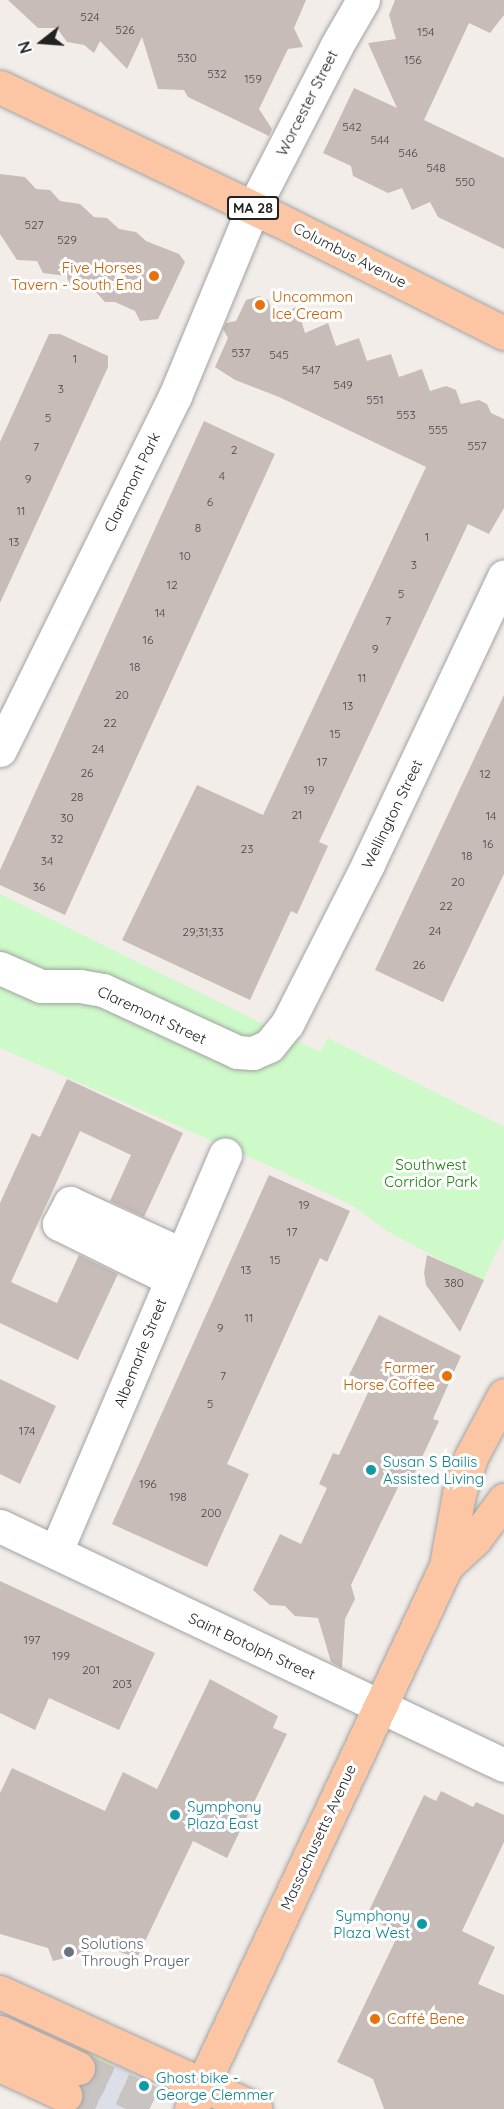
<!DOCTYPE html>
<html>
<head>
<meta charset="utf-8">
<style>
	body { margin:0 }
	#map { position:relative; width:504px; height:2109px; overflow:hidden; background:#f2ede9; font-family:Quicksand,sans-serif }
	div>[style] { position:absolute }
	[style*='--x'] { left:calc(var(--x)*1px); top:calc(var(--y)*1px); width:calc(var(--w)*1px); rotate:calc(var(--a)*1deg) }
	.grass>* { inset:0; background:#d8ebb0 }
	.park>* { inset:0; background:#cdfac8 }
	.plaza>* { inset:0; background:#dddfe8 }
	.building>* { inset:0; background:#c7bcb8 }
	.major-tunnel>* { height:33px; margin-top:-16.5px; transform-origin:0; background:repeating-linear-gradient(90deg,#c8c4c1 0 33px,transparent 0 49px) }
	.roads { filter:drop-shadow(0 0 2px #a3a3a3) drop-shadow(0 0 2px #a3a3a3) }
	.minor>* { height:33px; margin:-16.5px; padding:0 16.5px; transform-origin:16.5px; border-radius:16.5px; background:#fff }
	.major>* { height:33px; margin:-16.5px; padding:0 16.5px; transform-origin:16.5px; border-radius:16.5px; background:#fcc6a4 }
	.dots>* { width:16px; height:16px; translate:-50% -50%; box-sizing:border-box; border:3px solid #fff; border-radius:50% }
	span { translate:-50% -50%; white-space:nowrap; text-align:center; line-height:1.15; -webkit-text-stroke:6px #fff; paint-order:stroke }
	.number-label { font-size:12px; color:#4b4848 }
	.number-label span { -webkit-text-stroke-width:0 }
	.shield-label span { padding:2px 4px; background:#fff; border:2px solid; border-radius:4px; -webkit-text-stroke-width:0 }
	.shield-label { font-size:14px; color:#222; font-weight:700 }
	.street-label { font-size:15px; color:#222 }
	.food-label { font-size:15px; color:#c56008 }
	.right { translate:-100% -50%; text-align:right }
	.left { translate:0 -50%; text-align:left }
	.park-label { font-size:15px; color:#17840c }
	.culture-label { font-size:15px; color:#0d838f }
	.worship-label { font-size:15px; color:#5b616d }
	.north { position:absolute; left:12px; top:12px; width:60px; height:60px; -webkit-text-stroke:4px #fff; paint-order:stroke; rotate:253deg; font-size:16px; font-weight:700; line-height:24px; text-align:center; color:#222 }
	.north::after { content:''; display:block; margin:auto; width:21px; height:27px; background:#222; clip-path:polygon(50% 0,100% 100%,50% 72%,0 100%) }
</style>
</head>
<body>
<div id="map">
	<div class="grass">
		<i style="clip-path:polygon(77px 2046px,113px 2064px,91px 2109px,52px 2109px,63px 2100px,79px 2065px)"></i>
	</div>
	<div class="park">
		<i style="clip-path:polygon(0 894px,320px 1052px,328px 1038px,504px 1127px,504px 1237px,482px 1282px,387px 1231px,353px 1206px,270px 1166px,0 1048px)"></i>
	</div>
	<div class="plaza">
		<i style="clip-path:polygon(113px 2064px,149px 2079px,151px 2086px,140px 2109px,91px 2109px)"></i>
	</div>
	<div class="building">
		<i style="clip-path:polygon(8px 0,306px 0,294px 28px,303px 47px,288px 49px,259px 109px,272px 129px,269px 136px,188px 97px,184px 90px,158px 89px,142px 37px,127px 69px,100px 41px,94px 53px,84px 45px,67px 42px,57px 28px,38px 28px)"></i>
		<i style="clip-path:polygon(395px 0,504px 0,504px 15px,490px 33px,469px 23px,424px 120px,504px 158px,504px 249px,438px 217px,430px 202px,412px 210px,402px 188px,388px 193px,353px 176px,351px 166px,323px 153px,354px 88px,397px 108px,368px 43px,396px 39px,389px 15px)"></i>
		<i style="clip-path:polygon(0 174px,25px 177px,36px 189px,50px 190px,60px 201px,80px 204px,94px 217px,107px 218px,119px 229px,136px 232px,146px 241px,179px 254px,185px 262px,158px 319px,140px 321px,135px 311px,115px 302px,105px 302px,94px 290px,72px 288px,66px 276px,43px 273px,37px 261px,17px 260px,0 234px)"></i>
		<i style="clip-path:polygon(259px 296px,268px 300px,274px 316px,297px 307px,305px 333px,328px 323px,336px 346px,359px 338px,367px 361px,391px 354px,399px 377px,422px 369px,430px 391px,446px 386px,456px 390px,461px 404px,479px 400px,487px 404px,491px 413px,504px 419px,504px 508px,489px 534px,468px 524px,319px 842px,328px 846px,297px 914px,291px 911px,250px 1000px,122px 940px,197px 785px,263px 815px,426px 467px,279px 397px,235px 380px,215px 367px,228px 338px,223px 329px,226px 323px,236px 321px,246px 300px)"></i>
		<i style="clip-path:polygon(49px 334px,60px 334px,108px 356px,108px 367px,0 603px,0 442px)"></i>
		<i style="clip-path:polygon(204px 421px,275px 454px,65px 915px,0 885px,0 870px)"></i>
		<i style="clip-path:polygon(504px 695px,504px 874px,443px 1002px,375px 970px)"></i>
		<i style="clip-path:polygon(67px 1079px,183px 1133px,144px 1217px,110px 1201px,131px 1155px,80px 1131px,11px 1282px,57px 1303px,79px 1255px,118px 1274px,78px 1360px,0 1323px,0 1203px,32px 1133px,40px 1137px)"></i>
		<i style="clip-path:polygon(269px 1175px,350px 1211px,327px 1262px,320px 1258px,227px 1464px,249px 1474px,207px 1567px,112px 1524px)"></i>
		<i style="clip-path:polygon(427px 1255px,484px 1280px,460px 1332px,426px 1285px,424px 1273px)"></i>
		<i style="clip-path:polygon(379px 1315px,461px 1356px,433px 1419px,439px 1421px,417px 1468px,409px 1485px,401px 1481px,351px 1585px,355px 1599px,345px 1619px,342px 1668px,331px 1662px,318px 1618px,295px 1616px,285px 1606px,270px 1605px,253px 1590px,280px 1534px,301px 1544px,327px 1488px,319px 1484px,333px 1453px,339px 1455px,372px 1384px,349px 1375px)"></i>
		<i style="clip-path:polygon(0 1379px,56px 1406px,20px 1484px,0 1474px)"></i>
		<i style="clip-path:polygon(0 1581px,155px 1653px,119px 1730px,49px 1698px,35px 1730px,0 1713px)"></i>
		<i style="clip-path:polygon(210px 1679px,278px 1716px,273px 1728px,287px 1734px,227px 1858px,193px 1841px,137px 1958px,106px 1947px,53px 1961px,48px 1948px,0 1934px,0 1793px,12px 1768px,105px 1811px,123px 1772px,157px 1789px)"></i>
		<i style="clip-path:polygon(441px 1791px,473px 1807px,476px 1802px,504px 1815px,504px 1842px,462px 1931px,495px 1947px,478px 1984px,504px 1995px,504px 2109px,384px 2109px,373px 2079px,337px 2062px,399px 1933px,366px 1917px,424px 1795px,436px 1801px)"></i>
	</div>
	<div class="major-tunnel">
		<i style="--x:78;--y:2068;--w:97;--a:25"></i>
		<i style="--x:65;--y:2095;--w:34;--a:24"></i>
	</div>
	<div class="roads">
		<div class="minor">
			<i style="--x:0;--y:750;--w:395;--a:-63.7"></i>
			<i style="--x:175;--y:396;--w:204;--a:-67.5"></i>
			<i style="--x:253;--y:208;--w:183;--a:-62.7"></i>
			<i style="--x:337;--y:45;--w:52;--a:-60"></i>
			<i style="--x:0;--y:968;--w:45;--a:23.7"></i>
			<i style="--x:41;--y:986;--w:39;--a:0"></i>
			<i style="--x:80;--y:986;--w:23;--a:10"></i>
			<i style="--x:103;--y:990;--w:148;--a:24.8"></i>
			<i style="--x:237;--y:1052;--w:16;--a:4"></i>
			<i style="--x:253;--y:1053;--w:17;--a:-24"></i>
			<i style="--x:269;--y:1046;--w:28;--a:-51"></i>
			<i style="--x:287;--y:1024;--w:179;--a:-63.1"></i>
			<i style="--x:368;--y:864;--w:318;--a:-64.7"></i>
			<i style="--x:171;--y:1279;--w:125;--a:-153.8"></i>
			<i style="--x:59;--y:1224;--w:24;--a:-62"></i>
			<i style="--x:70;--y:1203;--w:122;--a:24.7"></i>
			<i style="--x:0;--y:1526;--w:558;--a:25.37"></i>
			<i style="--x:56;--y:1551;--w:431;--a:-66.9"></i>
		</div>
		<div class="major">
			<i style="--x:0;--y:87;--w:307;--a:25.5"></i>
			<i style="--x:277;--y:219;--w:254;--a:26.7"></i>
			<i style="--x:446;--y:1566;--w:40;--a:-43"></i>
			<i style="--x:475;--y:1539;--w:49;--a:-53.4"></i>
			<i style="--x:0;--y:1992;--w:281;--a:24.6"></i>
			<i style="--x:0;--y:2032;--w:86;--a:24.8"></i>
			<i style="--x:0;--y:2065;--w:72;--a:24.8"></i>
			<i style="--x:191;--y:2109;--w:600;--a:-64.84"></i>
			<i style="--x:446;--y:1566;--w:73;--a:-79.8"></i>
			<i style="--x:459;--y:1494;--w:39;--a:-72"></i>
			<i style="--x:471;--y:1457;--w:70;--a:-62"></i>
		</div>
	</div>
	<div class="dots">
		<i style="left:154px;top:276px;background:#e8710a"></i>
		<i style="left:260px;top:305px;background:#e8710a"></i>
		<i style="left:447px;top:1376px;background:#e8710a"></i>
		<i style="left:371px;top:1470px;background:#0f9aa8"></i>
		<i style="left:175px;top:1815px;background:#0f9aa8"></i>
		<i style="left:422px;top:1924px;background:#0f9aa8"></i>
		<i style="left:69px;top:1952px;background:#6b7280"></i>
		<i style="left:375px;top:2019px;background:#e8710a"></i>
		<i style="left:144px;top:2086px;background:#0f9aa8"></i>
	</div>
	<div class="number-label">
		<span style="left:90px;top:17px">524</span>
		<span style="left:125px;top:30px">526</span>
		<span style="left:426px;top:32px">154</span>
		<span style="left:187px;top:58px">530</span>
		<span style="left:413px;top:60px">156</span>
		<span style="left:217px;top:74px">532</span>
		<span style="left:253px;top:79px">159</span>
		<span style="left:352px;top:127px">542</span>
		<span style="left:380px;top:140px">544</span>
		<span style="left:408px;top:153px">546</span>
		<span style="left:436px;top:168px">548</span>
		<span style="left:465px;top:182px">550</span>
		<span style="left:34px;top:225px">527</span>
		<span style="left:67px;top:240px">529</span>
		<span style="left:241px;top:353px">537</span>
		<span style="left:279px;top:355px">545</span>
		<span style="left:75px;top:359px">1</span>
		<span style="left:311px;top:370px">547</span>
		<span style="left:343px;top:385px">549</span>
		<span style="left:61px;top:389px">3</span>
		<span style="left:375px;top:400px">551</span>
		<span style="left:406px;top:415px">553</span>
		<span style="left:48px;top:418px">5</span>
		<span style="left:438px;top:430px">555</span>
		<span style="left:477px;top:446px">557</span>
		<span style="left:36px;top:447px">7</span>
		<span style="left:234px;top:450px">2</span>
		<span style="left:222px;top:476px">4</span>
		<span style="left:28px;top:479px">9</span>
		<span style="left:210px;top:502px">6</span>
		<span style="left:21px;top:511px">11</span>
		<span style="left:198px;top:528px">8</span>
		<span style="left:427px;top:537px">1</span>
		<span style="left:14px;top:542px">13</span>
		<span style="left:185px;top:556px">10</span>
		<span style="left:414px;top:565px">3</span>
		<span style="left:172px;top:585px">12</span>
		<span style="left:401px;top:594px">5</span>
		<span style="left:160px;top:613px">14</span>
		<span style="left:388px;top:621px">7</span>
		<span style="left:148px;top:640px">16</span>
		<span style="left:375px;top:649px">9</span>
		<span style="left:135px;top:667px">18</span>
		<span style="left:362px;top:678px">11</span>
		<span style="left:122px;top:695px">20</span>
		<span style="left:348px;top:706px">13</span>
		<span style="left:110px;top:723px">22</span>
		<span style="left:335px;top:734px">15</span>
		<span style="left:98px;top:749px">24</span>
		<span style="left:322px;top:762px">17</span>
		<span style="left:87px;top:773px">26</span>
		<span style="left:485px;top:774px">12</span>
		<span style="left:309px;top:790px">19</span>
		<span style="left:77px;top:797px">28</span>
		<span style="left:297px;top:815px">21</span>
		<span style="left:491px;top:816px">14</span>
		<span style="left:67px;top:818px">30</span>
		<span style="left:57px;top:839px">32</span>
		<span style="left:488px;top:844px">16</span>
		<span style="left:247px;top:849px">23</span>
		<span style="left:467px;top:856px">18</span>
		<span style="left:47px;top:861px">34</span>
		<span style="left:458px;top:882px">20</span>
		<span style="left:39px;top:887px">36</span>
		<span style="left:446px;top:906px">22</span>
		<span style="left:435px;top:931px">24</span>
		<span style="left:203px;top:932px">29;31;33</span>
		<span style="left:419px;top:965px">26</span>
		<span style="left:304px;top:1205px">19</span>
		<span style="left:292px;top:1232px">17</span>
		<span style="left:275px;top:1260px">15</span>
		<span style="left:246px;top:1270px">13</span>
		<span style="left:454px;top:1283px">380</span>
		<span style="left:249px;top:1318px">11</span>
		<span style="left:220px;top:1328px">9</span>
		<span style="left:223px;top:1376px">7</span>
		<span style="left:210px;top:1404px">5</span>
		<span style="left:27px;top:1431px">174</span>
		<span style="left:148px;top:1484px">196</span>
		<span style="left:178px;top:1497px">198</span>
		<span style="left:211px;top:1513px">200</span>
		<span style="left:32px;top:1640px">197</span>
		<span style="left:61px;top:1656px">199</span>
		<span style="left:91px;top:1670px">201</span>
		<span style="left:122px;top:1684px">203</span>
	</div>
	<div class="shield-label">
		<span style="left:253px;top:208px">MA 28</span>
	</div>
	<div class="street-label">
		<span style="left:307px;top:103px;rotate:-63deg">Worcester Street</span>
		<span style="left:350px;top:255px;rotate:27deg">Columbus Avenue</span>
		<span style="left:132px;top:482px;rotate:-64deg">Claremont Park</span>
		<span style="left:392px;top:814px;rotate:-64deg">Wellington Street</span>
		<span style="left:152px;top:1015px;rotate:25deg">Claremont Street</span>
		<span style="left:140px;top:1353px;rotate:-68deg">Albemarle Street</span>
		<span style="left:252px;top:1646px;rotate:25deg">Saint Botolph Street</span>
		<span style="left:318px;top:1837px;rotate:-65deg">Massachusetts Avenue</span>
	</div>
	<div class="food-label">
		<span class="right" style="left:142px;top:276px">Five Horses<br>Tavern - South End</span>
		<span class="left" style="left:272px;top:305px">Uncommon<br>Ice Cream</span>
		<span class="right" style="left:435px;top:1376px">Farmer<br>Horse Coffee</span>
		<span class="left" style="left:387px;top:2019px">Caffé Bene</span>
	</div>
	<div class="park-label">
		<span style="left:431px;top:1173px">Southwest<br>Corridor Park</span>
	</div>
	<div class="culture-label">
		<span class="left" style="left:383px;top:1470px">Susan S Bailis<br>Assisted Living</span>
		<span class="left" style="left:187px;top:1815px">Symphony<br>Plaza East</span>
		<span class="right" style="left:410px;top:1924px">Symphony<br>Plaza West</span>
		<span class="left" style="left:156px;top:2086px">Ghost bike -<br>George Clemmer</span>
	</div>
	<div class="worship-label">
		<span class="left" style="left:81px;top:1952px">Solutions<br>Through Prayer</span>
	</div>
	<div class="north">N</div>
</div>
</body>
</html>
